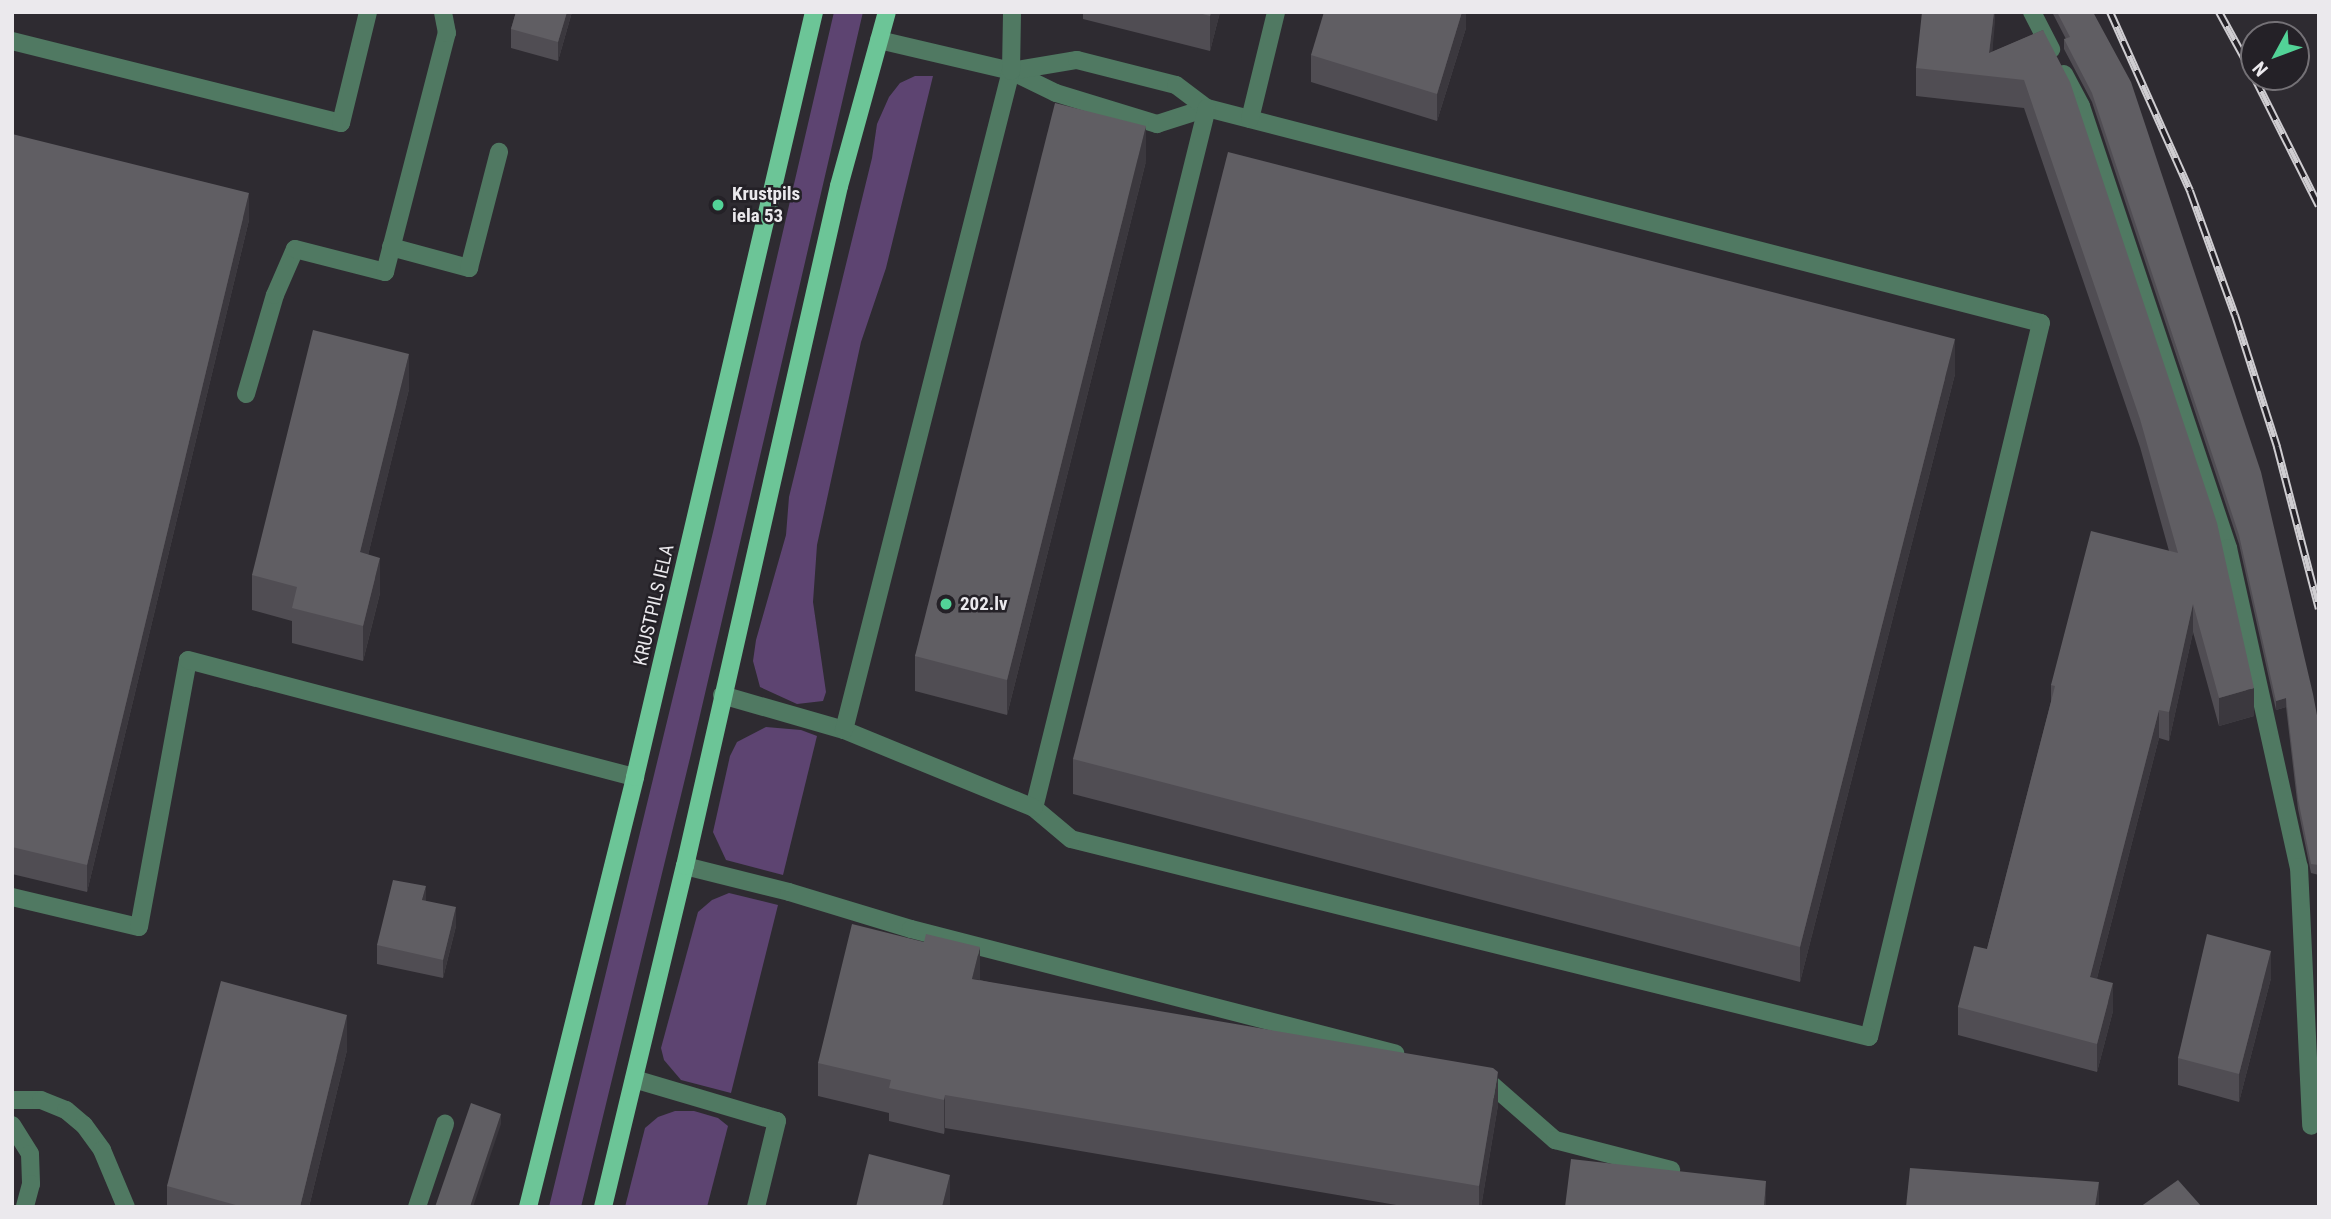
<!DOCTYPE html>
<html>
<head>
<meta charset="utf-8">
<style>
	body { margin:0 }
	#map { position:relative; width:2331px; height:1219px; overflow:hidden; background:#2e2b31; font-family:"Roboto Condensed",sans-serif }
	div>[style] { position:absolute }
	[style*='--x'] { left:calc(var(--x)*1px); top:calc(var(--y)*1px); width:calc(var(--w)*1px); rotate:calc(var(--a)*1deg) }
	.green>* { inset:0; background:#5d4471 }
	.minor>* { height:18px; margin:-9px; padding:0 9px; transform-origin:9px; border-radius:9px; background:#507962 }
	.major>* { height:18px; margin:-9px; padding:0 9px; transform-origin:9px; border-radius:9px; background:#6cc597 }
	.rail>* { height:8px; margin-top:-4px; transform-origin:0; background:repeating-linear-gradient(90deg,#242127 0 16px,#cfcdd1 0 32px); box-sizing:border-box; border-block:2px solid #cfcdd1 }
	.wall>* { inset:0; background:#504d53 }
	.shaded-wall>* { inset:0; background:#3b383e }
	.building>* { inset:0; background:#605e63 }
	.dots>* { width:19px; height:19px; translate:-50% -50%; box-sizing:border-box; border:4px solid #242127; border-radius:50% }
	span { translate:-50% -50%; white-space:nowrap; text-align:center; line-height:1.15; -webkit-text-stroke:5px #242127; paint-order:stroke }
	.poi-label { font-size:19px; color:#ebe9ed; font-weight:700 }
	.left { translate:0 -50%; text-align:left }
	.street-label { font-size:19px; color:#ebe9ed }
	.frame { position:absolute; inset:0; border:14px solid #ebe9ed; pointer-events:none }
	.north { position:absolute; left:2240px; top:21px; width:70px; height:70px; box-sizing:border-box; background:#242127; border:2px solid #747176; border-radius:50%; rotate:229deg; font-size:19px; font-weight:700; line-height:28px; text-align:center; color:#ebe9ed }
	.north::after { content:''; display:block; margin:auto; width:24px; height:32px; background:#52d397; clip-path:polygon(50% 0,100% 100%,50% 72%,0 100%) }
</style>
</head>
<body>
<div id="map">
	<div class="green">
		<i style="clip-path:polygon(834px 12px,863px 12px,691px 754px,581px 1207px,549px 1207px,714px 528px)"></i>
		<i style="clip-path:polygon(915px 76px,933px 76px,886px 268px,861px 342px,817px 545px,813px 602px,826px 692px,823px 701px,797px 704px,760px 687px,753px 661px,756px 640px,786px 535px,789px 497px,872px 158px,877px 124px,889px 97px,900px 83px)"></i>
		<i style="clip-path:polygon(766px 727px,801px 730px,817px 736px,783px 875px,726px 860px,713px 832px,730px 756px,737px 742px)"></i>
		<i style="clip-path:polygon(729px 893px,778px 905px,731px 1093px,681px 1080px,664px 1060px,661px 1048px,698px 912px,712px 900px)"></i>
		<i style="clip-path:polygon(675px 1111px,694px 1111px,718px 1118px,728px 1126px,707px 1207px,625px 1207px,645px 1128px,658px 1117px)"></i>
	</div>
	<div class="minor">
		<i style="--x:2032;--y:12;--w:42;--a:62.8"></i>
		<i style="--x:879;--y:40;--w:136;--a:13.2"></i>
		<i style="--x:1011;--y:71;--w:50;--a:26.1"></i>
		<i style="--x:1056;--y:93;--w:106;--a:17.1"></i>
		<i style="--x:1157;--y:124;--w:52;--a:-17.7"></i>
		<i style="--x:12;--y:41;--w:339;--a:14"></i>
		<i style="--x:341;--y:123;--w:114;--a:-76.3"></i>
		<i style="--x:1011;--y:71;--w:67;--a:-9.5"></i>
		<i style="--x:1077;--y:60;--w:102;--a:14.2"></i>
		<i style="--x:1176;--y:85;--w:39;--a:37"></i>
		<i style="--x:2064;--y:74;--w:36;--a:62"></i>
		<i style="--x:2081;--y:106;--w:466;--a:71.6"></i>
		<i style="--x:2228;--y:548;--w:327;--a:77.5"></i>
		<i style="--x:2299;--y:867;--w:259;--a:87.3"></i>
		<i style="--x:1207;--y:108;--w:861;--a:14.46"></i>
		<i style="--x:2041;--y:323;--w:734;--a:103.54"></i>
		<i style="--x:1869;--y:1037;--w:822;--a:-166.07"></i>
		<i style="--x:1071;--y:839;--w:48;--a:-140"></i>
		<i style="--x:1034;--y:808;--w:721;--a:-76.12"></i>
		<i style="--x:1250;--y:119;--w:110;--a:-76.3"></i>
		<i style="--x:391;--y:247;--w:81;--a:15.1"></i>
		<i style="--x:469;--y:268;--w:120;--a:-75.5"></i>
		<i style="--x:246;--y:394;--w:103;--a:-73.7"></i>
		<i style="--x:275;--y:295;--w:50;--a:-66.5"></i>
		<i style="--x:295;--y:249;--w:93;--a:14.3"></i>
		<i style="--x:385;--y:272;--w:247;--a:-75.5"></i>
		<i style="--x:447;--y:33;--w:21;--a:-101"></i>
		<i style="--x:722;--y:695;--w:127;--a:16"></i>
		<i style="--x:844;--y:730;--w:205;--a:22.3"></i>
		<i style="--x:844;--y:730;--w:680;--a:-75.78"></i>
		<i style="--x:1011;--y:71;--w:59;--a:-89"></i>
		<i style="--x:685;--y:866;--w:107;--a:14"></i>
		<i style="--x:789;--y:892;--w:127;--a:16.9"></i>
		<i style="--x:911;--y:929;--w:500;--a:14.4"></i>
		<i style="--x:12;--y:897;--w:130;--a:13.3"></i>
		<i style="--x:139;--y:927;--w:271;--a:-79.6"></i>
		<i style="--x:188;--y:660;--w:462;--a:14.7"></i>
		<i style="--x:1483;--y:1077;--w:96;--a:41.2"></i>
		<i style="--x:1555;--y:1140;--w:120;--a:14.5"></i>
		<i style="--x:634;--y:1079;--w:149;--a:16.4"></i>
		<i style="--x:777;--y:1121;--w:89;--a:103.7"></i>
		<i style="--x:12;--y:1100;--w:29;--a:0"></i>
		<i style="--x:41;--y:1100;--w:27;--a:22"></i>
		<i style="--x:66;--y:1110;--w:23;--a:40"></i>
		<i style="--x:84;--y:1125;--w:31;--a:54"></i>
		<i style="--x:102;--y:1150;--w:62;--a:67.2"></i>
		<i style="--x:12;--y:1125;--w:34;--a:58"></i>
		<i style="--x:30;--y:1154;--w:30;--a:88"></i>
		<i style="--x:31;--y:1184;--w:24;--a:105"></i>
		<i style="--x:417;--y:1207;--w:88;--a:-71.4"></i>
	</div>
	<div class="major">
		<i style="--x:528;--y:1207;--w:443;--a:-76"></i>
		<i style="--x:635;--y:777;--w:786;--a:-76.83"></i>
		<i style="--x:603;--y:1207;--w:351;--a:-76.5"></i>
		<i style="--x:685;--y:866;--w:697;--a:-77.24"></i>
		<i style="--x:839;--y:186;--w:180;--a:-74.6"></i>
	</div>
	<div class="rail">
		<i style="--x:2110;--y:12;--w:196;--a:65.9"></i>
		<i style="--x:2190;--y:191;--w:132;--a:70.1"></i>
		<i style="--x:2235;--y:315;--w:139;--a:72.3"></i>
		<i style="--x:2277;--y:447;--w:167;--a:75.5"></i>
		<i style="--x:2219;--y:12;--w:73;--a:61.3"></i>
		<i style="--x:2254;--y:77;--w:144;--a:63.3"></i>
	</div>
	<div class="wall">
		<i style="clip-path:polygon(516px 12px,572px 12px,558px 61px,511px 48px,511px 29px)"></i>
		<i style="clip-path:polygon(1083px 12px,1220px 12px,1210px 51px,1083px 19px)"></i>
		<i style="clip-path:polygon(1466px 12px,1466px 28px,1437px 121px,1311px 82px,1311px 55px)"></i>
		<i style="clip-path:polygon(1995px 12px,1992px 52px,2043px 30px,2254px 716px,2219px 726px,2193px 632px,2169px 741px,2159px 738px,2097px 978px,2113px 1011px,2097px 1072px,1958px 1035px,1958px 1007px,1987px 949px,2051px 702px,2051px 685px,2169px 551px,2140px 447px,2024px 108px,1916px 96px,1916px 68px)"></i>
		<i style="clip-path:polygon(2052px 12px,2093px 12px,2319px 726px,2319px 875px,2311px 873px,2298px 809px,2286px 707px,2276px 710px,2239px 544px,2092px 102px,2064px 49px,2064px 39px,2066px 39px)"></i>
		<i style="clip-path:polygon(12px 134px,249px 220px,87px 892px,12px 874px)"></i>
		<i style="clip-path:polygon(1146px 161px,1007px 715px,915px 691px,915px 656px)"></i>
		<i style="clip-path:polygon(1955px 374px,1800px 982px,1073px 794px,1073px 759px)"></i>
		<i style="clip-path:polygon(409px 389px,368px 555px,380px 593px,363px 661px,292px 643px,292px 621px,252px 610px,252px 575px)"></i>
		<i style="clip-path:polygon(426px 901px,456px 926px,443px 978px,377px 964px,377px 945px)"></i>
		<i style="clip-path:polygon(2271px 978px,2239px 1102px,2178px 1085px,2178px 1058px)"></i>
		<i style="clip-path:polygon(980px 980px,1498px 1105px,1481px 1207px,1408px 1207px,945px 1128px,944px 1134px,889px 1121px,889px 1113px,818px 1096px,818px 1063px)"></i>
		<i style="clip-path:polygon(347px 1050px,309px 1207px,167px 1207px,167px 1186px)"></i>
	</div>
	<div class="shaded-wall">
		<i style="clip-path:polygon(567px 12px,572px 12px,558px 61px,558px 42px)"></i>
		<i style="clip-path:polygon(1211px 12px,1220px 12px,1210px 51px,1210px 16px)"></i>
		<i style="clip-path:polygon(1462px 12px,1466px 12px,1466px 28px,1437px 121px,1437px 94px)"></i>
		<i style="clip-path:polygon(1994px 12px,1995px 12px,1995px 23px,1990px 76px,1989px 53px)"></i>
		<i style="clip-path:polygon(1146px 126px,1146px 161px,1007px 715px,1007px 680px)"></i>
		<i style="clip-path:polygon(249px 193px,249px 220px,87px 892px,87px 865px)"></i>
		<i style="clip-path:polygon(1955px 339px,1955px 374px,1800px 982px,1800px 947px)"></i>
		<i style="clip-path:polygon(409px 354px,409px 389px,360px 588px,360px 552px)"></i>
		<i style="clip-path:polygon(380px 558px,380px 593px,363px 661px,363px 626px)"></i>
		<i style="clip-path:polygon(2193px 604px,2193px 632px,2169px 741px,2169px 712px)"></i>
		<i style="clip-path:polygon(2254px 688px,2254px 716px,2219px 726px,2219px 698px)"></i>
		<i style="clip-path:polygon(2286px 698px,2286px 707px,2276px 710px,2276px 701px)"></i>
		<i style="clip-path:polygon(2159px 710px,2159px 738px,2090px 1005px,2090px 977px)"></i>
		<i style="clip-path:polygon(426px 886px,426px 905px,422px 900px)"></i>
		<i style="clip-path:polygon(456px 907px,456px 926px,443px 978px,443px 960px)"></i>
		<i style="clip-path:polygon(980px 947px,980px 980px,972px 979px)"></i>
		<i style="clip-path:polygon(2271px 951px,2271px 978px,2239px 1102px,2239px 1074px)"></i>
		<i style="clip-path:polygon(2113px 983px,2113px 1011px,2097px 1072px,2097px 1044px)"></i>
		<i style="clip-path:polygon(347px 1015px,347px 1050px,309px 1207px,300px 1207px)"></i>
		<i style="clip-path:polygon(1498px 1072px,1498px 1105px,1481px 1207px,1479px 1207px,1479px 1186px)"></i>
		<i style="clip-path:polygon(945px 1095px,945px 1128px,944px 1134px,944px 1100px)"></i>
		<i style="clip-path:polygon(501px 1114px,501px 1124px,473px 1207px,470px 1207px)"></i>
		<i style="clip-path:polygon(950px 1175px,950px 1207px,942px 1207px)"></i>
		<i style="clip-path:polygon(1766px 1181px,1766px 1207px,1764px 1207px)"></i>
		<i style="clip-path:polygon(2099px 1182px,2099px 1207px,2095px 1207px)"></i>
	</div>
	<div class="building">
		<i style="clip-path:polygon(516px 12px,567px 12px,558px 42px,511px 29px)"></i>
		<i style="clip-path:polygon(1195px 12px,1211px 12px,1210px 16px)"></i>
		<i style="clip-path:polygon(1324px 12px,1462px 12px,1437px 94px,1311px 55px)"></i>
		<i style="clip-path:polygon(1922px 12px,1994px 12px,1989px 53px,2043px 30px,2070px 82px,2217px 523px,2254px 688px,2219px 698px,2193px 604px,2169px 712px,2159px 710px,2090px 977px,2113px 983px,2097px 1044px,1958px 1007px,1974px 946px,1987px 949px,2055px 686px,2051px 685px,2091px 531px,2178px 553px,2140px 419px,2024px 80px,1916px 68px)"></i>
		<i style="clip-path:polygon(2057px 12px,2093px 12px,2131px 82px,2261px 472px,2313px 694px,2319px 726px,2319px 865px,2311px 864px,2298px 799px,2286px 698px,2276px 701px,2239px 535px,2092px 93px,2064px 39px,2070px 37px)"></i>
		<i style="clip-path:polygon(1055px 103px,1146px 126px,1007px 680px,915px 656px)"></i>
		<i style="clip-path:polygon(12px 134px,249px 193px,87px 865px,12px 847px)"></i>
		<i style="clip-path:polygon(1228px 152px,1955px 339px,1800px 947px,1073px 759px)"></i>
		<i style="clip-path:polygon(313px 330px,409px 354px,360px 552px,380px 558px,363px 626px,292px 608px,297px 587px,252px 575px)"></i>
		<i style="clip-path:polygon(393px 880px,426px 886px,422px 900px,456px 907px,443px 960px,377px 945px)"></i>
		<i style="clip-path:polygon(852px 924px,924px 942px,926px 934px,980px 947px,972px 979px,1493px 1068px,1498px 1072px,1479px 1186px,945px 1095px,944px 1100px,889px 1088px,891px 1080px,818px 1063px)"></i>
		<i style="clip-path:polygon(2207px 934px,2271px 951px,2239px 1074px,2178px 1058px)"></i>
		<i style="clip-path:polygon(221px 981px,347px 1015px,300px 1207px,243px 1207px,167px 1186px)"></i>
		<i style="clip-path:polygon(471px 1103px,501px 1114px,470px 1207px,435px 1207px)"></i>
		<i style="clip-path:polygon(869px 1154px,950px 1175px,942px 1207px,856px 1207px)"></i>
		<i style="clip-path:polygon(1571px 1159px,1766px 1181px,1764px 1207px,1565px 1207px)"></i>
		<i style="clip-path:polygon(1910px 1168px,2099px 1182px,2095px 1207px,1906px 1207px)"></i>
		<i style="clip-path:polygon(2178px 1180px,2202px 1207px,2140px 1207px)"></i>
	</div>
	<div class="dots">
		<i style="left:718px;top:205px;background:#52d397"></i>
		<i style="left:946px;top:604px;background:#52d397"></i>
	</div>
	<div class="poi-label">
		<span class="left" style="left:732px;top:205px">Krustpils<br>iela 53</span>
		<span class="left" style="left:960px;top:604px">202.lv</span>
	</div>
	<div class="street-label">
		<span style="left:654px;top:605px;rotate:-77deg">KRUSTPILS IELA</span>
	</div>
	<div class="frame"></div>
	<div class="north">N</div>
</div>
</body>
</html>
